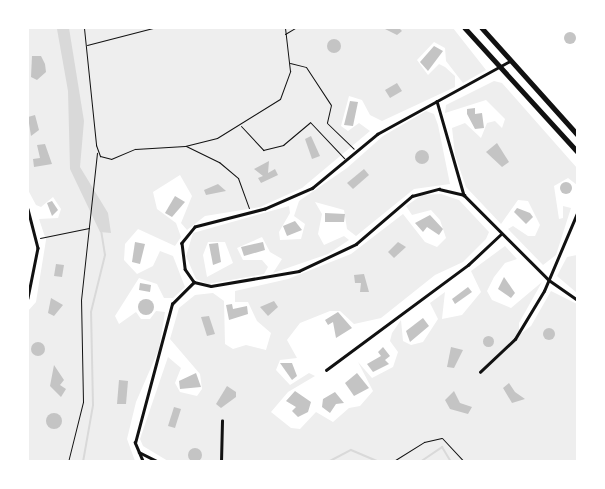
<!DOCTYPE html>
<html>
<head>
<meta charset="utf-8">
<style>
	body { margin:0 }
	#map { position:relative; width:605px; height:489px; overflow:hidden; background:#fff; font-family:"Work Sans",sans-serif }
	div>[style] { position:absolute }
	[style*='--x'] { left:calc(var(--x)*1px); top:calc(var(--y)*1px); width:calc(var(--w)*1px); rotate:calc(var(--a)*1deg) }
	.green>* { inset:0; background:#eee }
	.water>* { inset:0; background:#d9d9d9 }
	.stream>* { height:2px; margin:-1px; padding:0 1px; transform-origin:1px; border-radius:1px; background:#d9d9d9 }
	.building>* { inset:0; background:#c4c4c4 }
	.round { border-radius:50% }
	.path>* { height:1px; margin:-0.5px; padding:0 0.5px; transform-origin:0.5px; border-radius:0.5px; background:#111 }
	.minor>* { height:2.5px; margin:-1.25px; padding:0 1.25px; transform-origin:1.25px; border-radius:1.25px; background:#111 }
	.trunk>* { height:4.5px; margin:-2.25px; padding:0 2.25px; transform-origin:2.25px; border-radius:2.25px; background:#111 }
	span { translate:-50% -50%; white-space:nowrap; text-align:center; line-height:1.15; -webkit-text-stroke:4px #fff; paint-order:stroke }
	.frame { position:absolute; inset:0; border:29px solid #fff; pointer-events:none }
</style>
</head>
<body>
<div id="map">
	<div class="green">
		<i style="clip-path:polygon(28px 28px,453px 28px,486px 70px,463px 83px,446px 61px,445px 48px,434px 42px,417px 60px,428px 75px,439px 64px,445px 67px,455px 76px,455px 87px,382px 121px,370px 115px,362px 100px,349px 96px,341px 126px,348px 131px,359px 123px,370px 131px,302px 188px,260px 207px,205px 216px,187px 230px,181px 223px,192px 196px,180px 175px,153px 192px,157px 209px,176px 223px,181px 237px,175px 246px,138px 229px,125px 244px,124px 260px,137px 274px,153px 266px,160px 251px,173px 256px,185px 287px,173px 298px,164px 298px,157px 284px,139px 278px,115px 316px,119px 324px,136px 312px,141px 319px,150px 319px,156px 311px,165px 312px,159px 349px,136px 402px,127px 439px,135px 461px,28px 461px,28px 311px,36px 302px,46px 240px,39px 219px,58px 218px,61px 209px,53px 197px,41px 207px,36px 205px,28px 190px)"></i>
		<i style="clip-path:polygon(494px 81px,502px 83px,577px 168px,577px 185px,568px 178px,554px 186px,559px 219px,563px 218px,563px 206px,571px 208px,556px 255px,543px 265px,508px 229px,513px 226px,528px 236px,535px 236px,540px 225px,528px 201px,518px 200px,501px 224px,466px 187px,455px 155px,452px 128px,465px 123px,481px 138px,487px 123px,495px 121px,502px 128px,505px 119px,486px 100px,445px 113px,446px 105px)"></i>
		<i style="clip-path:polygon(evenodd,426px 111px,434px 114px,438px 125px,450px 184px,414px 189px,356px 236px,347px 229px,344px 210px,315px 202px,322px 214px,318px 234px,324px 245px,344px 236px,349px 240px,328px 254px,273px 273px,282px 259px,270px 252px,262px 237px,237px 248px,243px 260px,262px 260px,268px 267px,264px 274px,208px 284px,196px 279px,186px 256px,193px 233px,289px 206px,290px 213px,279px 232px,280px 240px,301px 239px,305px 224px,294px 216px,299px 201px,347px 168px,383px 136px,426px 111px,208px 242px,225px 242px,233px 263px,207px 277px,203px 255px,208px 242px)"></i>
		<i style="clip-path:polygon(441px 194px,459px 200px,489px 232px,486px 239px,463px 262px,435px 275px,381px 318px,354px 324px,340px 311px,330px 311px,300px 323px,287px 340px,297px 358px,280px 360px,276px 370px,290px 385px,309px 373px,315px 376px,288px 392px,271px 412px,291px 428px,300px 429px,316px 412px,333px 422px,349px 408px,360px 406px,373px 391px,358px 362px,372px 378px,393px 367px,398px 352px,390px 341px,392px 333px,401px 320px,403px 341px,411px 345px,423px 342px,438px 319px,430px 303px,445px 292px,442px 319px,462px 315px,481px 292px,471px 271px,505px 246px,517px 259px,505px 263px,494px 277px,487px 291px,492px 300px,511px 308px,542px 282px,519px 323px,519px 335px,531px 326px,551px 291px,577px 304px,577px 461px,168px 461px,143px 446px,140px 439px,168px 357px,181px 368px,175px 383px,180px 392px,197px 396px,202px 389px,200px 374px,170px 339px,179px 308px,195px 295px,213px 293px,224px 301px,225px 344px,233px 349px,246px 345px,266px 350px,271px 333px,257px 321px,248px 302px,235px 302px,235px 291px,288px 279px,351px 254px,403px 214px,425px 242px,437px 247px,446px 238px,440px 220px,431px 210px,412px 215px,406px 206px,422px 195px)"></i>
		<i style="clip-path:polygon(577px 255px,578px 255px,577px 293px,557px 276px,567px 257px)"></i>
	</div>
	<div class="water">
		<i style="clip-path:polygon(69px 28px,84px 121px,80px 167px,108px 213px,111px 233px,100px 232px,70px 169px,68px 91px,57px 29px)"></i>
	</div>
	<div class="stream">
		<i style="--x:83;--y:462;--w:58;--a:-80"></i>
		<i style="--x:93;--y:405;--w:93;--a:-91.2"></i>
		<i style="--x:91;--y:312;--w:59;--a:-76.2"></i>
		<i style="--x:105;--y:255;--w:25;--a:-99"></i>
		<i style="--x:328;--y:462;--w:26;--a:-28"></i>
		<i style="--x:351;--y:450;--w:30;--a:23"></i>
		<i style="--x:395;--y:462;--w:14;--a:0"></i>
		<i style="--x:420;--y:462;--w:27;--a:-34"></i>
		<i style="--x:442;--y:447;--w:17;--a:59"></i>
	</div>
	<div class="building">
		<i style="clip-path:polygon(383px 28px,399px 28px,402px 31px,397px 35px)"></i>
		<i class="round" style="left:564px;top:32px;width:12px;height:12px"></i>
		<i class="round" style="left:327px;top:39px;width:14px;height:14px"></i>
		<i style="clip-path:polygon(434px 46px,443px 51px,428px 71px,420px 62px)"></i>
		<i style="clip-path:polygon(32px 56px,41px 56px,45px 64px,46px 72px,37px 80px,31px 77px)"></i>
		<i style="clip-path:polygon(397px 83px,402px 91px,390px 98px,385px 90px)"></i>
		<i style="clip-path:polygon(350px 101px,358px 102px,353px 126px,344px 125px)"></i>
		<i style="clip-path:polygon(475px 108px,475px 114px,482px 113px,484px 128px,475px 129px,467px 114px,467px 109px)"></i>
		<i style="clip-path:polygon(35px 115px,39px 130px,31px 136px,28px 117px)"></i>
		<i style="clip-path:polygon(311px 136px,320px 156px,312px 159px,305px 139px)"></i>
		<i style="clip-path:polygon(497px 143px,509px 162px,502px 167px,486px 152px)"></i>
		<i style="clip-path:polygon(45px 144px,52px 164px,34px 167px,33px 159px,40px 158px,37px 145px)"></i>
		<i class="round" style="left:415px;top:150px;width:14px;height:14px"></i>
		<i style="clip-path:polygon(269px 161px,268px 173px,275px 169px,278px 175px,261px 183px,258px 178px,263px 176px,254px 169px)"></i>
		<i style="clip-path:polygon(364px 169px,369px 175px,353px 189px,347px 183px)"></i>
		<i class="round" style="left:560px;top:182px;width:12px;height:12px"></i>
		<i style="clip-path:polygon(218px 184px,226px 191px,206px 195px,204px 190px)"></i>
		<i style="clip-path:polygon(175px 196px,185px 202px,172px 217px,165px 213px)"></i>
		<i style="clip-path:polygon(52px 201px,58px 210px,52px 216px,47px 203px)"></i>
		<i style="clip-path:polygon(517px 208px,530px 213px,533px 217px,526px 224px,514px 212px)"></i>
		<i style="clip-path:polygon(325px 213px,345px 214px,344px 222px,325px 222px)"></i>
		<i style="clip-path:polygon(430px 215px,443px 229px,439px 235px,427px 227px,423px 232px,415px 223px)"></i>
		<i style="clip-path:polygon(295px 221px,302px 230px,287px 236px,283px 226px)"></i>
		<i style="clip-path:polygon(135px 242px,145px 244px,140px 264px,132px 262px)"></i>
		<i style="clip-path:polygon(263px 242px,265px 250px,244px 256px,241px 247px)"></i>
		<i style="clip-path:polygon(398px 242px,406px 247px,394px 258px,388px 252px)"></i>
		<i style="clip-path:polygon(218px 243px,221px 262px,213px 265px,209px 244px)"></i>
		<i style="clip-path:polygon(56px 264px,64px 265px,62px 277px,54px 276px)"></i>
		<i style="clip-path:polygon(364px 274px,369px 292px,360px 292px,361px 283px,355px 283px,354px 275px)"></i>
		<i style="clip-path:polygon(504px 277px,515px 293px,511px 298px,498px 289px)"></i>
		<i style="clip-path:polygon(140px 283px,151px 285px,150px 292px,139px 290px)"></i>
		<i style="clip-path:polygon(468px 287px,472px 292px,455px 304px,452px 299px)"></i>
		<i style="clip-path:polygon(51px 298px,63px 305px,54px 316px,48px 313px)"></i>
		<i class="round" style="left:138px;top:299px;width:16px;height:16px"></i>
		<i style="clip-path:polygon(274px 301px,278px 307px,268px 316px,260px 307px)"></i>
		<i style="clip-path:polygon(232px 304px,233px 309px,247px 306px,248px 314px,229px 320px,226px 305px)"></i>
		<i style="clip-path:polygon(338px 312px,352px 328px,336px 338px,333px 322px,328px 325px,325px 320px)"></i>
		<i style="clip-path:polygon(209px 316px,215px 334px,207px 336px,201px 317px)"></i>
		<i style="clip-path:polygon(423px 318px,429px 326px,410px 342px,406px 331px)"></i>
		<i class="round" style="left:543px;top:328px;width:12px;height:12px"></i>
		<i class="round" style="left:482.5px;top:335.5px;width:11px;height:11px"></i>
		<i class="round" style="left:31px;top:342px;width:14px;height:14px"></i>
		<i style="clip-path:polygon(383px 347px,390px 356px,385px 360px,389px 364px,373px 372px,367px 364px,381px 356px,378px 352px)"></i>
		<i style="clip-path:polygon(451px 347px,463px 350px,454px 368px,447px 367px)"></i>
		<i style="clip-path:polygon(280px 363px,292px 363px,297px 376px,292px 380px)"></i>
		<i style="clip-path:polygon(54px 365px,64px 380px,60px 385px,66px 389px,61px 397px,50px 386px)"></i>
		<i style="clip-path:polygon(196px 373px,201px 387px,180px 389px,179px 381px)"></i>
		<i style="clip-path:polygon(357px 373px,369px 388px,354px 396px,345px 383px)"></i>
		<i style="clip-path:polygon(119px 380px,128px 381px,126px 404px,117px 404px)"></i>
		<i style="clip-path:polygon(509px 383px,515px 392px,525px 399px,512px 403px,503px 388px)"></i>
		<i style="clip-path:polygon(227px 386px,236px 392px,236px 397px,221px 408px,216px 404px)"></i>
		<i style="clip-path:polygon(295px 391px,311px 402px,308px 412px,298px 417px,292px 411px,296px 407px,286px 401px)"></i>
		<i style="clip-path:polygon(454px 391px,460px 403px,472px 407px,468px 414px,450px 409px,445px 400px)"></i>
		<i style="clip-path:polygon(335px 392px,344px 403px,336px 404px,330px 413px,322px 407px,323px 399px)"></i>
		<i style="clip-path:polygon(174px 407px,181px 409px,175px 428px,168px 426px)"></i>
		<i class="round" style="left:46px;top:413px;width:16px;height:16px"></i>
		<i class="round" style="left:188px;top:448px;width:14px;height:14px"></i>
	</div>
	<div class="path">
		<i style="--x:84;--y:28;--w:118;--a:84.1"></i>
		<i style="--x:96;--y:145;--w:12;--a:70"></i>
		<i style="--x:100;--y:156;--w:11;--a:15"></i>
		<i style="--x:111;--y:159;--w:26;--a:-23"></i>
		<i style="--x:135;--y:149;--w:50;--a:-3.4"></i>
		<i style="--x:185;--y:146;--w:33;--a:-14"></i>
		<i style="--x:217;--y:138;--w:74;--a:-31.8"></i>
		<i style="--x:280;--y:99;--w:30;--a:-70"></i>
		<i style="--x:290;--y:71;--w:43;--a:-96.6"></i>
		<i style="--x:285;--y:34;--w:12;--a:-31"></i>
		<i style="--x:87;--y:45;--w:68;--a:-14.4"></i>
		<i style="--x:290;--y:63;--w:16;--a:14"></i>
		<i style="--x:306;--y:67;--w:45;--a:56.7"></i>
		<i style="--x:331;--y:105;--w:18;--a:103"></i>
		<i style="--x:327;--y:123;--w:37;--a:44"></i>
		<i style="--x:241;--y:126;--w:33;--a:47"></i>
		<i style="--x:263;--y:150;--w:21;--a:-14"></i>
		<i style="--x:283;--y:145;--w:35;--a:-40"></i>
		<i style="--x:310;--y:122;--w:50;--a:46.6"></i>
		<i style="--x:186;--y:146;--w:37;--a:26"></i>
		<i style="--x:219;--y:162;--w:25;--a:40"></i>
		<i style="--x:238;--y:178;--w:32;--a:70"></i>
		<i style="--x:40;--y:238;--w:50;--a:-11.5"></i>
		<i style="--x:68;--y:462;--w:62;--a:-76"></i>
		<i style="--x:83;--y:402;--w:102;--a:-91.1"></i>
		<i style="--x:81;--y:300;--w:148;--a:-83.8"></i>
		<i style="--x:392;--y:462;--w:38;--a:-32"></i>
		<i style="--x:424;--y:442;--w:18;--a:-13"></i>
		<i style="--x:442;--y:438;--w:33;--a:47"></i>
	</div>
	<div class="minor">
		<i style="--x:511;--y:61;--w:152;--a:151.2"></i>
		<i style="--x:378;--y:134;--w:85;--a:140.3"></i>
		<i style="--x:313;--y:188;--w:52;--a:156.4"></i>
		<i style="--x:265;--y:209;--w:72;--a:165.6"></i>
		<i style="--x:195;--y:227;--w:21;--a:129"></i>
		<i style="--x:182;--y:243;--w:26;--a:83"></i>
		<i style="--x:185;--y:269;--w:16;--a:55"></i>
		<i style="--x:194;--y:282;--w:17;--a:13"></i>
		<i style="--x:211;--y:286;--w:89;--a:-9.7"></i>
		<i style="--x:299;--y:271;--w:63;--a:-25.3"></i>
		<i style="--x:356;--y:244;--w:74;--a:-40.6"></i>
		<i style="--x:412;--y:196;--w:28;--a:-15"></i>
		<i style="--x:439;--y:189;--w:26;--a:13"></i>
		<i style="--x:464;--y:195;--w:120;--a:45"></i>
		<i style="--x:549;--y:280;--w:35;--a:35"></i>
		<i style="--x:437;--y:101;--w:98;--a:74"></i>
		<i style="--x:28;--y:209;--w:40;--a:75.6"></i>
		<i style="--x:38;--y:248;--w:51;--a:101.3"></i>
		<i style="--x:326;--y:370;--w:177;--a:-36.5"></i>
		<i style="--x:468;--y:265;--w:44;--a:-43.2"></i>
		<i style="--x:480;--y:372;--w:48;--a:-43.3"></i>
		<i style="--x:515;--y:339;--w:56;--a:-58.9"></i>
		<i style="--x:544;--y:291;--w:87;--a:-67"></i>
		<i style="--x:139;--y:452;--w:22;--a:27"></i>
		<i style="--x:143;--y:462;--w:21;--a:-113"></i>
		<i style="--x:135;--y:443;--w:144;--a:-75.1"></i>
		<i style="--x:172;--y:304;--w:31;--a:-45"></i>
		<i style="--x:221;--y:462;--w:41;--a:-88.6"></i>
	</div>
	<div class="trunk">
		<i style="--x:465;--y:28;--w:168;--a:47.7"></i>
		<i style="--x:482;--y:28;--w:144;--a:48.1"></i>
	</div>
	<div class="frame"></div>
</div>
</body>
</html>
